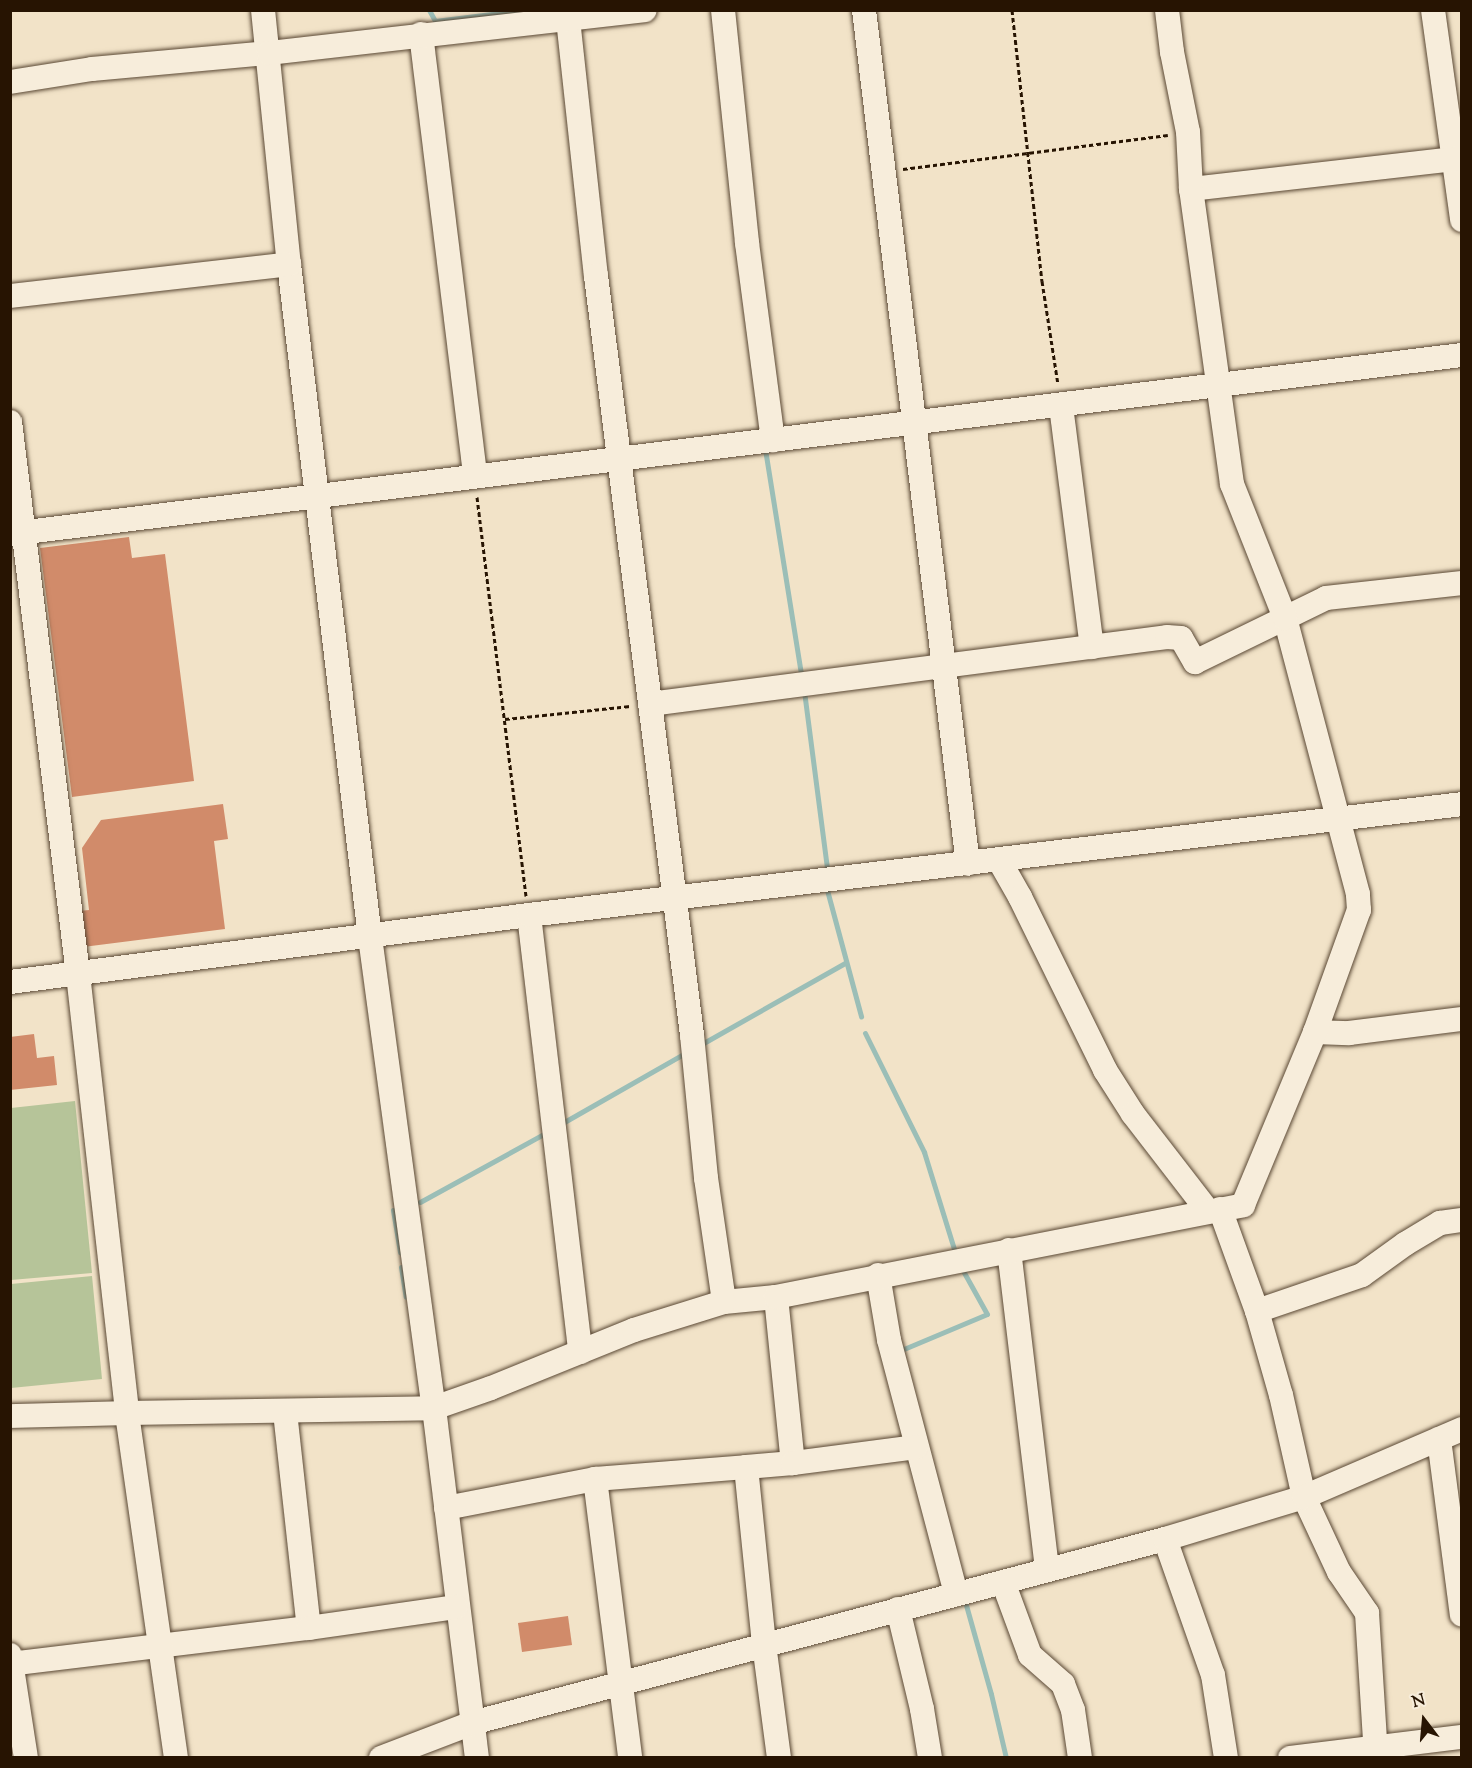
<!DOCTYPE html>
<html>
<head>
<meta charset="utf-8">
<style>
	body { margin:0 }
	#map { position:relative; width:1472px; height:1768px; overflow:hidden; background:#f2e3c8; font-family:"Sorts Mill Goudy",serif }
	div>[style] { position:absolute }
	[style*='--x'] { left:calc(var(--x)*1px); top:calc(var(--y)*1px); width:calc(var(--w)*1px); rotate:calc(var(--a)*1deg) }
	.green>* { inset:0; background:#b6c499 }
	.stream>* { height:5px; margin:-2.5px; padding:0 2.5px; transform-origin:2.5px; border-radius:2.5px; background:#9bbeb7 }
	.building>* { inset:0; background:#d18b6a }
	.path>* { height:3px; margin-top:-1.5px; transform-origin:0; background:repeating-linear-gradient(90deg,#271402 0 4.5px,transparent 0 7.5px) }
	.roads { filter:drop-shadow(0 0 2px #5a4834) drop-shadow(0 0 2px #5a4834) }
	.minor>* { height:24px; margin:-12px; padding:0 12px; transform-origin:12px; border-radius:12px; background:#f7eddb }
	span { translate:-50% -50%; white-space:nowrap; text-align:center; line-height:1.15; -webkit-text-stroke:4.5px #f7eddb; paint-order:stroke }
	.frame { position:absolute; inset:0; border:12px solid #271402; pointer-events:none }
	.north { position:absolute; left:1394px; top:1690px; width:60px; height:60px; -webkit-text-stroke:4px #f7eddb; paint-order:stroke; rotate:344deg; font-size:16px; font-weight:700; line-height:24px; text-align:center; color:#271402 }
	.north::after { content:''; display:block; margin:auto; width:21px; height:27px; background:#271402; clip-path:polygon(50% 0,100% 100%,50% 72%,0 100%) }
</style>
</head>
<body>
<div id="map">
	<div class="green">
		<i style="clip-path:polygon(75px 1101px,92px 1273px,11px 1280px,11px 1108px)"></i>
		<i style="clip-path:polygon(92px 1276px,102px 1379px,11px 1388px,11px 1284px)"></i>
	</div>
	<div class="stream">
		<i style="--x:429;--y:10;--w:13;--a:61"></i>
		<i style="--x:435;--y:21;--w:89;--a:-7.1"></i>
		<i style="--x:765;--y:449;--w:233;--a:80.9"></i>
		<i style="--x:804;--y:691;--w:179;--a:82.6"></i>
		<i style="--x:827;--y:890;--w:131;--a:74.9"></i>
		<i style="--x:865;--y:1033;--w:133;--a:63.6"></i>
		<i style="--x:924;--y:1152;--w:102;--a:72.8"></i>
		<i style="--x:700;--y:1045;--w:167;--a:-29.5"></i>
		<i style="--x:559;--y:1125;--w:147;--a:-29.7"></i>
		<i style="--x:420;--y:1202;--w:147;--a:-28.8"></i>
		<i style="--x:393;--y:1210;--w:43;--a:80.5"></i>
		<i style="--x:401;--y:1267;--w:30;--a:81"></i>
		<i style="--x:899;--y:1351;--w:95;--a:-22.8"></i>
		<i style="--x:987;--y:1314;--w:54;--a:-119"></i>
		<i style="--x:966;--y:1605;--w:92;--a:74.3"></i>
		<i style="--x:991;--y:1694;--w:66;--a:76.8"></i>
	</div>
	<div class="building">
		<i style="clip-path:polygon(129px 537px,132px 558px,165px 554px,194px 781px,72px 797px,40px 548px)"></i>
		<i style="clip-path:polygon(223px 804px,228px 839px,214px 841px,225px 929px,83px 947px,79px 911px,89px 910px,82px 848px,101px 820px)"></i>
		<i style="clip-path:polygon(34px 1034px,37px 1058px,54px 1056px,57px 1085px,10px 1090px,10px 1037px)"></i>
		<i style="clip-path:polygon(568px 1616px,572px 1645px,522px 1652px,518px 1623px)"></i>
	</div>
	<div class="path">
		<i style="--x:1012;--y:10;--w:273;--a:83.7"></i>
		<i style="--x:1042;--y:281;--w:104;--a:81.2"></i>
		<i style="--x:903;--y:169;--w:267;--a:-7.3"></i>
		<i style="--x:477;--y:497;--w:402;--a:83"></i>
		<i style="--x:505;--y:719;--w:126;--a:-5.9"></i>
	</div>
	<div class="roads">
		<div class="minor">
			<i style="--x:263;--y:10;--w:255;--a:84.2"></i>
			<i style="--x:289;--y:264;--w:678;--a:83.14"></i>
			<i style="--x:370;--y:937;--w:475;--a:82.3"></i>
			<i style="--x:434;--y:1408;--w:353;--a:83"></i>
			<i style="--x:567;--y:10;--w:268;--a:83.8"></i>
			<i style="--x:596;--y:276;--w:765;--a:82.79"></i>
			<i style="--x:692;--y:1035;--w:144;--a:84.4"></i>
			<i style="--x:706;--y:1178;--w:125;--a:81.7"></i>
			<i style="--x:724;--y:1302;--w:52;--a:-5.5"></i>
			<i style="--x:776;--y:1297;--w:167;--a:84.2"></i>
			<i style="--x:793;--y:1463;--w:47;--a:175.1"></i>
			<i style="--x:746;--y:1467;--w:178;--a:84.2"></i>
			<i style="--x:764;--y:1644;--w:115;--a:82.5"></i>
			<i style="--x:723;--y:10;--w:234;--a:84.1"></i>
			<i style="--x:747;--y:243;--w:199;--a:82.5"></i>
			<i style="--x:864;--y:10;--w:860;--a:83.06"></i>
			<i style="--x:1433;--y:10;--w:212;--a:82.1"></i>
			<i style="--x:421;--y:34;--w:445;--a:83"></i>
			<i style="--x:10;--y:82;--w:83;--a:-9"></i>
			<i style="--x:92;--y:69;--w:178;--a:-5.2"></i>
			<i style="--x:269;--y:53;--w:378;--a:-6.5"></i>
			<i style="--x:1191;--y:189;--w:273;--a:-6.5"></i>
			<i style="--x:10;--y:296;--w:281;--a:-6.5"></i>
			<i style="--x:1061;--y:406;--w:243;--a:82.7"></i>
			<i style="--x:10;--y:422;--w:556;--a:82.98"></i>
			<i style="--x:78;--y:974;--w:442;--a:83.6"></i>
			<i style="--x:127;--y:1413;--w:117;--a:178.5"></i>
			<i style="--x:10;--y:534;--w:1463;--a:-7.03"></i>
			<i style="--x:650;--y:704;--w:521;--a:-7.38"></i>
			<i style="--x:1167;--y:637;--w:14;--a:4"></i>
			<i style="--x:1181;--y:638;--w:28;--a:60"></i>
			<i style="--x:1195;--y:662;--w:146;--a:-26"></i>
			<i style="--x:1326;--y:598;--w:137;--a:-6.3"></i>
			<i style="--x:999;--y:860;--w:43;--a:60.4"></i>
			<i style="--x:1020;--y:897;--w:193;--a:63.8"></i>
			<i style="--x:1105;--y:1070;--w:52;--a:57.5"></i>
			<i style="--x:1133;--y:1114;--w:123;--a:52.3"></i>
			<i style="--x:529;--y:915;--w:440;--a:83.3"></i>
			<i style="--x:10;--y:982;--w:523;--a:-7.36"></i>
			<i style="--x:529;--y:915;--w:940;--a:-6.78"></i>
			<i style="--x:1315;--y:1032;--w:34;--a:2"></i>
			<i style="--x:1349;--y:1033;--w:114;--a:-7.1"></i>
			<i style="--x:1220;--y:1209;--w:109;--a:70.1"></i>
			<i style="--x:1257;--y:1311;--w:87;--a:74.1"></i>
			<i style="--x:1281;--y:1395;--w:105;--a:77.3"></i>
			<i style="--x:1304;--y:1497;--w:83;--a:65"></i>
			<i style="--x:1339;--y:1572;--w:50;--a:55.7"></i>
			<i style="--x:1367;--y:1613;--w:145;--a:86.4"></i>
			<i style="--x:1009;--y:1250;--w:322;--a:83.2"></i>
			<i style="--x:878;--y:1275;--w:66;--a:80.4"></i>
			<i style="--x:889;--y:1340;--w:263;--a:75.2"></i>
			<i style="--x:776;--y:1297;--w:476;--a:-11.1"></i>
			<i style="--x:1243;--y:1205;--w:187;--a:-67.4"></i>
			<i style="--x:1315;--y:1032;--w:130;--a:-70.2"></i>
			<i style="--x:1359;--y:910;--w:16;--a:-94"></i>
			<i style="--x:1358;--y:894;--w:285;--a:-104.8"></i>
			<i style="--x:1285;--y:618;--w:144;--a:-111.6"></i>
			<i style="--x:1232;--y:484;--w:298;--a:-97.9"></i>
			<i style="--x:1191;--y:189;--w:57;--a:-93"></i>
			<i style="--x:1188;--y:132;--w:82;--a:-101.3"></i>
			<i style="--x:1172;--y:52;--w:42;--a:-96.8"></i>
			<i style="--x:1257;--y:1311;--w:111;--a:-18.9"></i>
			<i style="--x:1362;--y:1275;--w:53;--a:-35.8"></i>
			<i style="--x:1405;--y:1244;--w:41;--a:-31"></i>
			<i style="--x:1440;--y:1223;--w:22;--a:-8"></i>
			<i style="--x:285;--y:1412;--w:217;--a:83.7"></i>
			<i style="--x:1439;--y:1439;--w:177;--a:82.6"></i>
			<i style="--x:793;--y:1463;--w:124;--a:-7.4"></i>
			<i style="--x:595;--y:1479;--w:281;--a:82.8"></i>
			<i style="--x:446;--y:1508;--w:152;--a:-11"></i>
			<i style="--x:595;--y:1479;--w:151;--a:-4.5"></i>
			<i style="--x:1165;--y:1539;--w:144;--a:70.6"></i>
			<i style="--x:1213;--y:1675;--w:84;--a:81.1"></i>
			<i style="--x:1003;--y:1582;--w:78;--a:69.7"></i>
			<i style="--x:1030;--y:1655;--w:44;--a:41.3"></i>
			<i style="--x:1063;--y:1684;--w:28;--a:69"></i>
			<i style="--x:1073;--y:1710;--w:49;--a:81.7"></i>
			<i style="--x:898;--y:1609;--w:103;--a:76.5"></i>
			<i style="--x:922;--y:1709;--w:50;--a:80.7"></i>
			<i style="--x:10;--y:1655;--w:104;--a:81.2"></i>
			<i style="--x:10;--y:1664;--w:301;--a:-6.9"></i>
			<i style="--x:309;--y:1628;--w:148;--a:-8.1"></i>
			<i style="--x:176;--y:1758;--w:348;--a:-98.1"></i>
			<i style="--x:127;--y:1413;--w:307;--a:-0.9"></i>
			<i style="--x:434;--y:1408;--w:60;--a:-19.3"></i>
			<i style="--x:491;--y:1388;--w:154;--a:-22.1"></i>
			<i style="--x:634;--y:1330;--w:94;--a:-17.3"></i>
			<i style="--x:381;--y:1758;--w:97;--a:-21"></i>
			<i style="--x:472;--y:1723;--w:717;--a:-14.87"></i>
			<i style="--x:1165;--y:1539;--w:145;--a:-16.8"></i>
			<i style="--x:1304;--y:1497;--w:172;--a:-23.3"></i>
			<i style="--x:1290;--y:1758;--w:173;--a:-7"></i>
		</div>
	</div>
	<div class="frame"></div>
	<div class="north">N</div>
</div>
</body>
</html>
